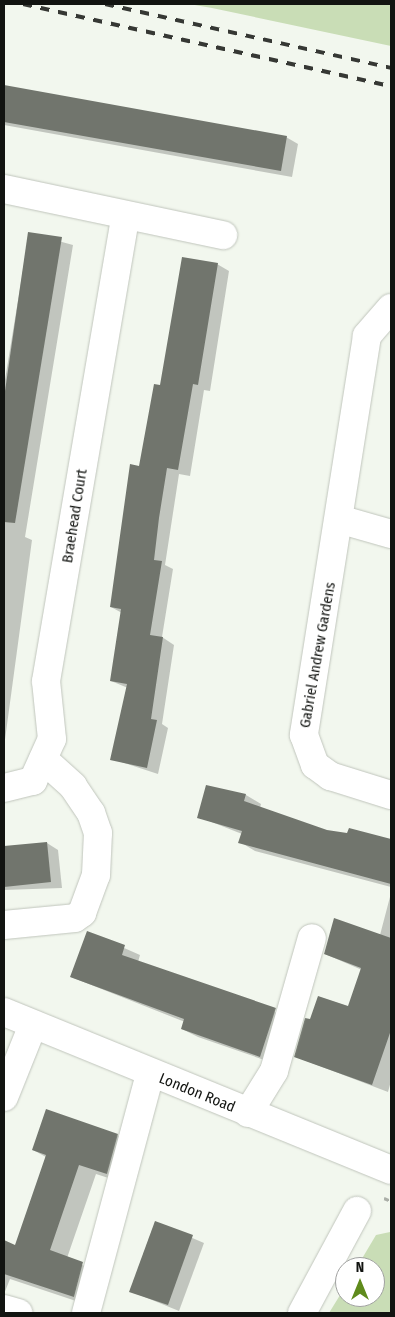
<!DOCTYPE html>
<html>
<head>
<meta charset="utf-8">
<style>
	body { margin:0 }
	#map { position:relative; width:395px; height:1317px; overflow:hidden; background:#f2f7ee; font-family:"Fira Sans Condensed",sans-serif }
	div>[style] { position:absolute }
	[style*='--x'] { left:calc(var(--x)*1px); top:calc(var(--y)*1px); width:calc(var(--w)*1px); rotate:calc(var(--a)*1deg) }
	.green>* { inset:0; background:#c9ddb6 }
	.shadow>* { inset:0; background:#0003 }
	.building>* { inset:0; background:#71756d }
	.path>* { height:3px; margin-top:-1.5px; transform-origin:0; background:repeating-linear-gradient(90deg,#abafa8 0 5px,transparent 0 7.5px) }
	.roads { filter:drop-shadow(0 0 1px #c0c5bc) drop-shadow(0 0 1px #c0c5bc) }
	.minor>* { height:28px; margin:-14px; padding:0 14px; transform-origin:14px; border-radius:14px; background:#fff }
	.major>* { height:28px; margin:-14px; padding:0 14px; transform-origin:14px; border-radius:14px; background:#fff }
	.rail>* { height:4px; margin-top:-2px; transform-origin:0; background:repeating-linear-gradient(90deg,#363834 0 9px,transparent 0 18px) }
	span { translate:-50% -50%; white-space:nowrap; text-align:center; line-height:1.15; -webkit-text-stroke:5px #fff; paint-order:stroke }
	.street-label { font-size:15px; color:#121411 }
	.frame { position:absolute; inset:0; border:5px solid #121411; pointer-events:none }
	.north { position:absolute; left:335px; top:1257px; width:50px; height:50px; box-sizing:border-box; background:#fff; border:1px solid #a0a1a0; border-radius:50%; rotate:0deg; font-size:14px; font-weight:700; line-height:20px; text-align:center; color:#121411 }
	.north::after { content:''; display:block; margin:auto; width:18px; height:22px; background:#5f8b1c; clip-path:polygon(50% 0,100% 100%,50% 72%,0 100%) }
</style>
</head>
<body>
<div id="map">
	<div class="green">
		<i style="clip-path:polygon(189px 4px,391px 4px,391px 46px,212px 8px)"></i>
		<i style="clip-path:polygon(390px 1232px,391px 1313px,329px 1313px,345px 1287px,345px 1297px,375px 1297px,375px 1267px,357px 1267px,376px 1235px)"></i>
	</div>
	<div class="shadow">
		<i style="clip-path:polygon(4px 86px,286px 137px,298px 144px,292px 177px,4px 125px)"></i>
		<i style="clip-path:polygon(29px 233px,73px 245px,25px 537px,32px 540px,4px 747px,4px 386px)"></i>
		<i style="clip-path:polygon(217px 264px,229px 271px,210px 391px,204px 390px,190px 476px,179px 474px,165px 565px,173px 569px,162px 637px,174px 645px,162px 724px,168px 728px,158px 774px,112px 759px,128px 688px,111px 681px,122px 613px,111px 607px,161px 387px)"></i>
		<i style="clip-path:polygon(207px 787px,246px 795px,261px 804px,260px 808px,327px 831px,348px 835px,349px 829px,391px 840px,391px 887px,255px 851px,240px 842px,242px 834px,199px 817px)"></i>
		<i style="clip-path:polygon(47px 843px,58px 850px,62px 888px,4px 890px,4px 847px)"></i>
		<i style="clip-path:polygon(391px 893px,391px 1081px,388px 1092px,296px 1057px,310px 1021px,349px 1008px,362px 970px,325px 954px,380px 935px)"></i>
		<i style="clip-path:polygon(88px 932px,140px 955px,138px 962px,291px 1018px,276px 1064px,198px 1037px,182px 1029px,185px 1022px,71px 977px)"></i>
		<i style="clip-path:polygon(117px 1135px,134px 1145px,124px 1183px,96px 1174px,67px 1258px,100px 1273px,91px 1306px,10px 1279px,4px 1294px,4px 1242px,16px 1246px,46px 1157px,33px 1150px)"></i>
		<i style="clip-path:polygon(155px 1222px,204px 1243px,179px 1311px,130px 1291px)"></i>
	</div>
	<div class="building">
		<i style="clip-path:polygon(4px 85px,287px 136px,281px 171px,4px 122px)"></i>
		<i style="clip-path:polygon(28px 232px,62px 237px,15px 523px,4px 522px,4px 398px)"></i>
		<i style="clip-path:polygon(182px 257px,218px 263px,198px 385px,193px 384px,178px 470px,167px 468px,159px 518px,154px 560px,162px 561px,150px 635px,163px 637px,151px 719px,157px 720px,147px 768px,110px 760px,127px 684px,110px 681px,121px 609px,110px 607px,130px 464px,139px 466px,154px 384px,160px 385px)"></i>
		<i style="clip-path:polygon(206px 785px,246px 794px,244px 801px,327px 830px,347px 833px,349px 828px,391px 839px,391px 884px,238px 843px,242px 831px,197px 818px)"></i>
		<i style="clip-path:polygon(47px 842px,51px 882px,4px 887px,4px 846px)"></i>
		<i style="clip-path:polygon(334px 918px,391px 938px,391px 1030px,372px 1085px,294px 1057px,305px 1018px,310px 1019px,318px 996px,348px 1006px,361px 968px,324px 954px)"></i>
		<i style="clip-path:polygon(87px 931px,125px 945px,122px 955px,276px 1008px,260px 1057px,181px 1029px,184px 1019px,70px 977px)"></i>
		<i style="clip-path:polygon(46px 1109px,118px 1134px,107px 1174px,79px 1165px,50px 1250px,83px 1262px,74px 1297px,4px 1274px,4px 1240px,15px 1245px,46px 1155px,32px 1150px)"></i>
		<i style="clip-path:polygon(155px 1221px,193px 1235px,168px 1305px,129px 1292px)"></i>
	</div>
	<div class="path">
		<i style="--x:384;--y:1198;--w:8;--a:23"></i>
	</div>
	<div class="roads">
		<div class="minor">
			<i style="--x:4;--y:189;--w:224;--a:11.9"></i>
			<i style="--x:391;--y:308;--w:37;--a:131"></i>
			<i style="--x:367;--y:336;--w:404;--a:99"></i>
			<i style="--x:304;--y:735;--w:32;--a:70"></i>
			<i style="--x:315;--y:765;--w:19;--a:36"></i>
			<i style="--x:330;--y:776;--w:64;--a:17.3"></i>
			<i style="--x:342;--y:520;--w:51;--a:15.9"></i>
			<i style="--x:4;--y:788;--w:30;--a:-14"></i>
			<i style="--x:33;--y:781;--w:46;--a:-65.7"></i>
			<i style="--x:52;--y:739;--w:58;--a:-95.9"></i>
			<i style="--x:46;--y:681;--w:470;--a:-80.3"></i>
			<i style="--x:4;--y:925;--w:71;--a:-5.6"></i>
			<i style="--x:75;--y:918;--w:9;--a:-36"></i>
			<i style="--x:82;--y:913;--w:40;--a:-69.8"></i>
			<i style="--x:96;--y:875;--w:42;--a:-87.3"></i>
			<i style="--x:98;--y:833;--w:21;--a:-109"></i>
			<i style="--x:91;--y:813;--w:32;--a:-124"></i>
			<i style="--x:73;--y:786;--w:40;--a:-138"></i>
			<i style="--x:4;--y:1097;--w:78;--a:-68.1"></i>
			<i style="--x:248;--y:1113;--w:49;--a:-58.2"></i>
			<i style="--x:274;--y:1071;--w:138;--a:-74.1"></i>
			<i style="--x:4;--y:1309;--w:15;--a:16"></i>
			<i style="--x:86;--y:1313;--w:247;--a:-75"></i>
			<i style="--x:302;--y:1313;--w:116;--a:-61.7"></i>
		</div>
		<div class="major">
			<i style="--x:4;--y:1012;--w:418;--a:22.2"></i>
		</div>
	</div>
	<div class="rail">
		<i style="--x:23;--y:4;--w:377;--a:12.6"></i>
		<i style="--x:105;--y:4;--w:293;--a:12.6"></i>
	</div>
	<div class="street-label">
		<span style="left:75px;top:516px;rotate:-81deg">Braehead Court</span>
		<span style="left:318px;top:655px;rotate:-80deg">Gabriel Andrew Gardens</span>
		<span style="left:197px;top:1093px;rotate:22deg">London Road</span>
	</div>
	<div class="frame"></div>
	<div class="north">N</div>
</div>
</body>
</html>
